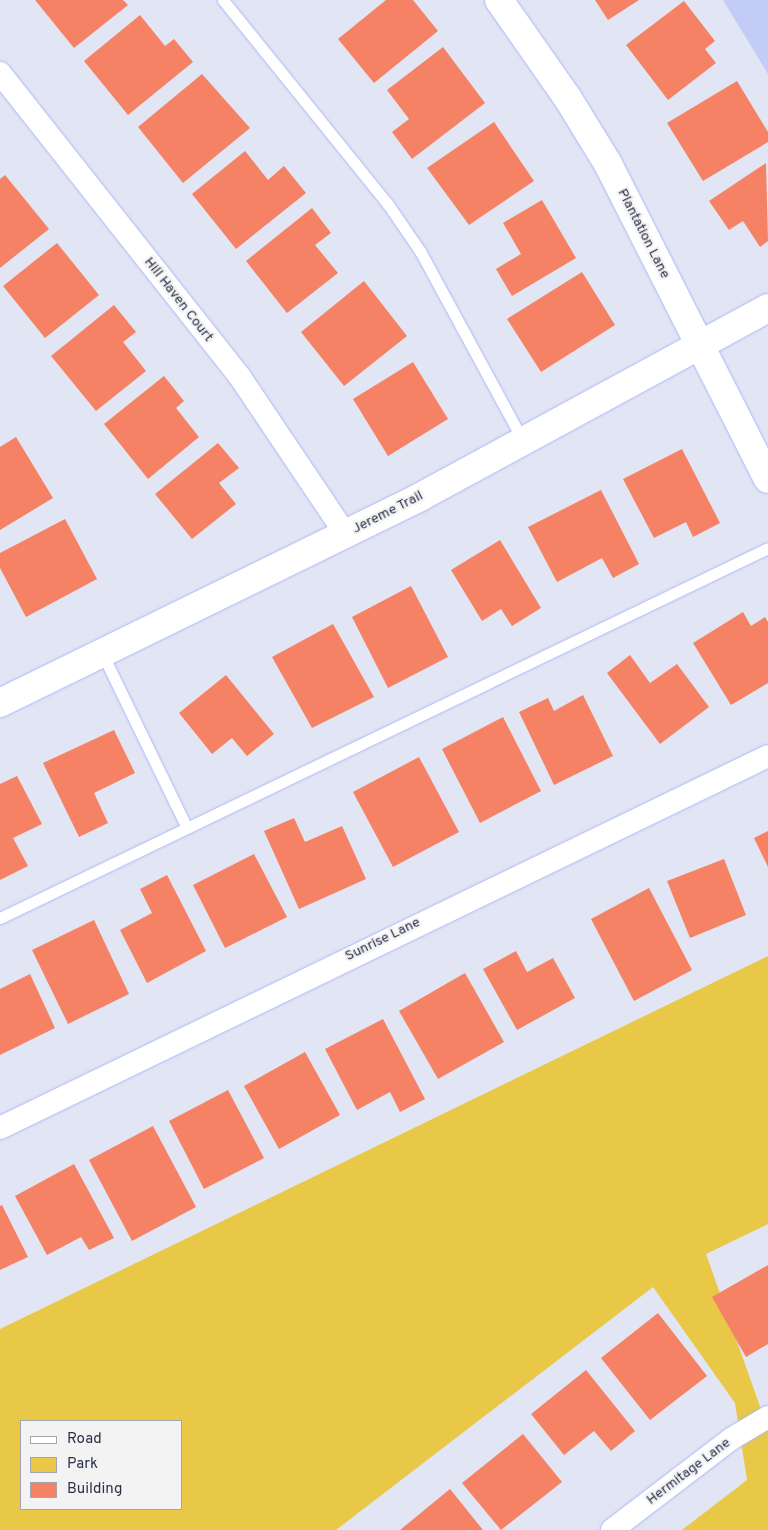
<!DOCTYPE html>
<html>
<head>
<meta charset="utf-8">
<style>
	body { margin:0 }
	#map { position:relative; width:768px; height:1530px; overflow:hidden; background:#e2e5f3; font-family:Overpass,sans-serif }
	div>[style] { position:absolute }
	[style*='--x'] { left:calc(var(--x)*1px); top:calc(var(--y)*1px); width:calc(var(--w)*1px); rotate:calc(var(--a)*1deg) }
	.green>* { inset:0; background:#e8c846 }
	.water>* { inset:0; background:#c2ccf6 }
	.building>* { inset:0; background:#f68265 }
	.roads { filter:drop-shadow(0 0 1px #abb9f9) drop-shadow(0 0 1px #abb9f9) }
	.lane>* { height:11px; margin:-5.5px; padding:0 5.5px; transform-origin:5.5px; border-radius:5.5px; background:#fff }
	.street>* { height:22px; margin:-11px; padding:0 11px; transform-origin:11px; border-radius:11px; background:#fff }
	.secondary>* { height:28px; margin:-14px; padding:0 14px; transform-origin:14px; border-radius:14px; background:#fff }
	span { translate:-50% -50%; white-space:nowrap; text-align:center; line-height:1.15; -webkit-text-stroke:4.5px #f3f3f3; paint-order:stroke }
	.street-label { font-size:14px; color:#2b304a }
	.legend { position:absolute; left:20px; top:1420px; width:162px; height:90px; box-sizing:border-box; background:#f3f3f3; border:1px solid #a3a5af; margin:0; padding:6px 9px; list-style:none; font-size:15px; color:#2b304a }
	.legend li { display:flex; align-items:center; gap:10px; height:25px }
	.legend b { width:25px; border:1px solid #a3a5af }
</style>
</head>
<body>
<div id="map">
	<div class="green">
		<i style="clip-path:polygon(evenodd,768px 956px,768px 1224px,706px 1254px,768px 1429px,768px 1530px,682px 1530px,747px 1480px,735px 1403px,653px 1287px,336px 1530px,0 1530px,0 1329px,768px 956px,21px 1421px,181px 1421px,181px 1509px,21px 1509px,21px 1421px)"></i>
	</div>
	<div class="water">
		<i style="clip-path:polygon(723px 0,768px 0,768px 74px)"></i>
	</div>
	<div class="building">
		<i style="clip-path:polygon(35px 0,123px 0,128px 5px,74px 48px)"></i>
		<i style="clip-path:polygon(386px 0,413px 0,438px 31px,374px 83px,338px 39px)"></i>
		<i style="clip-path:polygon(595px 0,639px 0,608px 20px)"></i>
		<i style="clip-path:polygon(684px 1px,715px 41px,705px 49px,716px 63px,668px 100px,626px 45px)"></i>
		<i style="clip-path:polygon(140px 15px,165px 46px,174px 39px,193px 62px,128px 115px,84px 61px)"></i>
		<i style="clip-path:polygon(443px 47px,485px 103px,412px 159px,392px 132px,409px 119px,387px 90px)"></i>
		<i style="clip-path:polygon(202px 74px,250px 128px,183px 183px,138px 127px)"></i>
		<i style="clip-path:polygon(737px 81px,768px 132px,768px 142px,703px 181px,667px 123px)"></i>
		<i style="clip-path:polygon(494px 122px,534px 181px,469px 225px,427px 168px)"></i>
		<i style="clip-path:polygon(245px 151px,268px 180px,284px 166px,306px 193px,236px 249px,192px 194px)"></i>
		<i style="clip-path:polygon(766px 163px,768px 241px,760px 247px,743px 221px,729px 230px,709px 201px)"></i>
		<i style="clip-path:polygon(5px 175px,49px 229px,0 268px,0 179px)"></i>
		<i style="clip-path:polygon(542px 200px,576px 258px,512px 296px,496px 269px,521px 254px,503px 223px)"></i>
		<i style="clip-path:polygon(312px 208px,331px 233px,315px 245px,338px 273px,287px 313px,246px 261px)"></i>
		<i style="clip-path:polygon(57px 243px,99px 295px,45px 338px,3px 286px)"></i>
		<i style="clip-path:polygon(582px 272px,615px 325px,541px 372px,507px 319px)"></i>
		<i style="clip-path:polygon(364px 281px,407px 336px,344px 386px,301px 332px)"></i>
		<i style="clip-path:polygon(114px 305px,136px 332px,123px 342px,146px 371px,96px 411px,51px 356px)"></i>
		<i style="clip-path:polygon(413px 362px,448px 419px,388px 456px,353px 399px)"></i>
		<i style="clip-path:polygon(164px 376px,184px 401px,176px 408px,199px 437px,148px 479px,104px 424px)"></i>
		<i style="clip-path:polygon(16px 437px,53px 498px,0 530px,0 447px)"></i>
		<i style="clip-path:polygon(218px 443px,239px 468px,219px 483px,236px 504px,192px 539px,155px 494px)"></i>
		<i style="clip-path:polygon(682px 449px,720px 523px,693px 537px,686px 522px,654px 538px,623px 479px)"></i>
		<i style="clip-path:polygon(601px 490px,639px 564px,613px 578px,602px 558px,557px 582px,528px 527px)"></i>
		<i style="clip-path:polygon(65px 519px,97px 579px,26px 617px,0 568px,0 553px)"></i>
		<i style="clip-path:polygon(500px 540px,541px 608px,512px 626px,501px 609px,482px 621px,451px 570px)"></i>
		<i style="clip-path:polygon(411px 586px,448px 657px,388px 688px,352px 617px)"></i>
		<i style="clip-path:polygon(743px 612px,751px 626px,765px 617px,768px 622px,768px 683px,731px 705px,693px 643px)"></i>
		<i style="clip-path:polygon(333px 624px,374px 697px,312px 728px,272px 657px)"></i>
		<i style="clip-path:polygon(630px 655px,650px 683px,677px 664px,709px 707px,660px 744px,607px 673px)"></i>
		<i style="clip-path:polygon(226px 675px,274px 734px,247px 756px,232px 738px,212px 754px,179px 713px)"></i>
		<i style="clip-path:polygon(583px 695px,613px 756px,554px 785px,519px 712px,548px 698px,554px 711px)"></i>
		<i style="clip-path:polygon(503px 717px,541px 791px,480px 823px,442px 749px)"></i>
		<i style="clip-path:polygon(114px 730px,135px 773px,94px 793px,108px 823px,79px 837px,43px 763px)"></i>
		<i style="clip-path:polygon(419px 757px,459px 832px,393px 867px,353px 792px)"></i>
		<i style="clip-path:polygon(17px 776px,42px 824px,13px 838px,28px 866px,0 880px,0 784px)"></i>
		<i style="clip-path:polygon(294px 818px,305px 842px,342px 826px,366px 879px,299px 909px,264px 831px)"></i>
		<i style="clip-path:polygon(768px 831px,768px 867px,754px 838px)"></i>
		<i style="clip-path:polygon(254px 854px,287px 917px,225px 948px,193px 885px)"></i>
		<i style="clip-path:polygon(724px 859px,746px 915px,690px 938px,667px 881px)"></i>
		<i style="clip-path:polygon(167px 875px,206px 951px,147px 983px,120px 930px,152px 913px,140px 889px)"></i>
		<i style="clip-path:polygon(649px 888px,692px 970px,634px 1001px,591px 919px)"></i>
		<i style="clip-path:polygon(94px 920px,129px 994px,68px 1024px,32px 950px)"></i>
		<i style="clip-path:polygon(516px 951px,527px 972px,553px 958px,575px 998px,517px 1030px,483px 969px)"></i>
		<i style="clip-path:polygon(465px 973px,504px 1042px,438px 1079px,399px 1011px)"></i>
		<i style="clip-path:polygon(30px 974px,55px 1028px,0 1055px,0 989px)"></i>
		<i style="clip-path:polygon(383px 1019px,425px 1099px,400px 1112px,390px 1092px,357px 1110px,325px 1049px)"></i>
		<i style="clip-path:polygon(305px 1052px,340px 1115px,279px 1149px,244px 1086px)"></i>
		<i style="clip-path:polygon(228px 1090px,264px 1158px,204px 1189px,169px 1121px)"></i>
		<i style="clip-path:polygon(153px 1126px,196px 1207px,132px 1241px,89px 1160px)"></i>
		<i style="clip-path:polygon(74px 1164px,114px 1238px,89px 1250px,81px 1237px,47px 1255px,15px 1196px)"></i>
		<i style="clip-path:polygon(2px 1205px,28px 1257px,0 1270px,0 1206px)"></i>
		<i style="clip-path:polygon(768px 1265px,768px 1344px,746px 1357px,712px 1297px)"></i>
		<i style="clip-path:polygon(658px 1313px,707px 1376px,650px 1420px,601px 1358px)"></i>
		<i style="clip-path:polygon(586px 1370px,635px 1431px,611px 1451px,594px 1431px,564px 1455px,531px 1414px)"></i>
		<i style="clip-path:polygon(523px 1434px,562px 1482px,501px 1530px,462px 1483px)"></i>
		<i style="clip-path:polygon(450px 1489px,483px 1530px,400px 1530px)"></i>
	</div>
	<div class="roads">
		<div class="lane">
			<i style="--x:223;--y:0;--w:261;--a:51.1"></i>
			<i style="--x:387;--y:203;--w:58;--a:55.5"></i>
			<i style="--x:420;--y:251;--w:216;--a:61.5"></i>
			<i style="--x:102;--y:653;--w:192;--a:64.1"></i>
			<i style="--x:0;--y:918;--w:852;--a:-25.72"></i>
		</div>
		<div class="street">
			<i style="--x:0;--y:73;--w:387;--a:51.7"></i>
			<i style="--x:240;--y:377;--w:190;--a:56.1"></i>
			<i style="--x:0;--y:1128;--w:853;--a:-25.84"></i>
			<i style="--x:612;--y:1530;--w:150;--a:-37.4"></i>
			<i style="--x:731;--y:1439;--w:43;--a:-30.7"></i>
		</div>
		<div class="secondary">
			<i style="--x:499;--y:0;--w:118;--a:55"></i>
			<i style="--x:567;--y:97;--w:79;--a:58.5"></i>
			<i style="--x:608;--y:164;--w:353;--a:63.1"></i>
			<i style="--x:0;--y:703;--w:468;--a:-26.1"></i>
			<i style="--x:420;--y:497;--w:396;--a:-28.5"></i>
		</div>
	</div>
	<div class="street-label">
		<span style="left:643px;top:234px;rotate:63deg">Plantation Lane</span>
		<span style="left:178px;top:300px;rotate:52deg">Hill Haven Court</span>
		<span style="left:388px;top:513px;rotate:-27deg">Jereme Trail</span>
		<span style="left:383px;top:940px;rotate:-26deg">Sunrise Lane</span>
		<span style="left:689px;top:1472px;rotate:-37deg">Hermitage Lane</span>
	</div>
	<ul class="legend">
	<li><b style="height:6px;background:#fff"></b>Road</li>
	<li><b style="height:14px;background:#e8c846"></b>Park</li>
	<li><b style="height:14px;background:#f68265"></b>Building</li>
	</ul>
</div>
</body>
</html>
